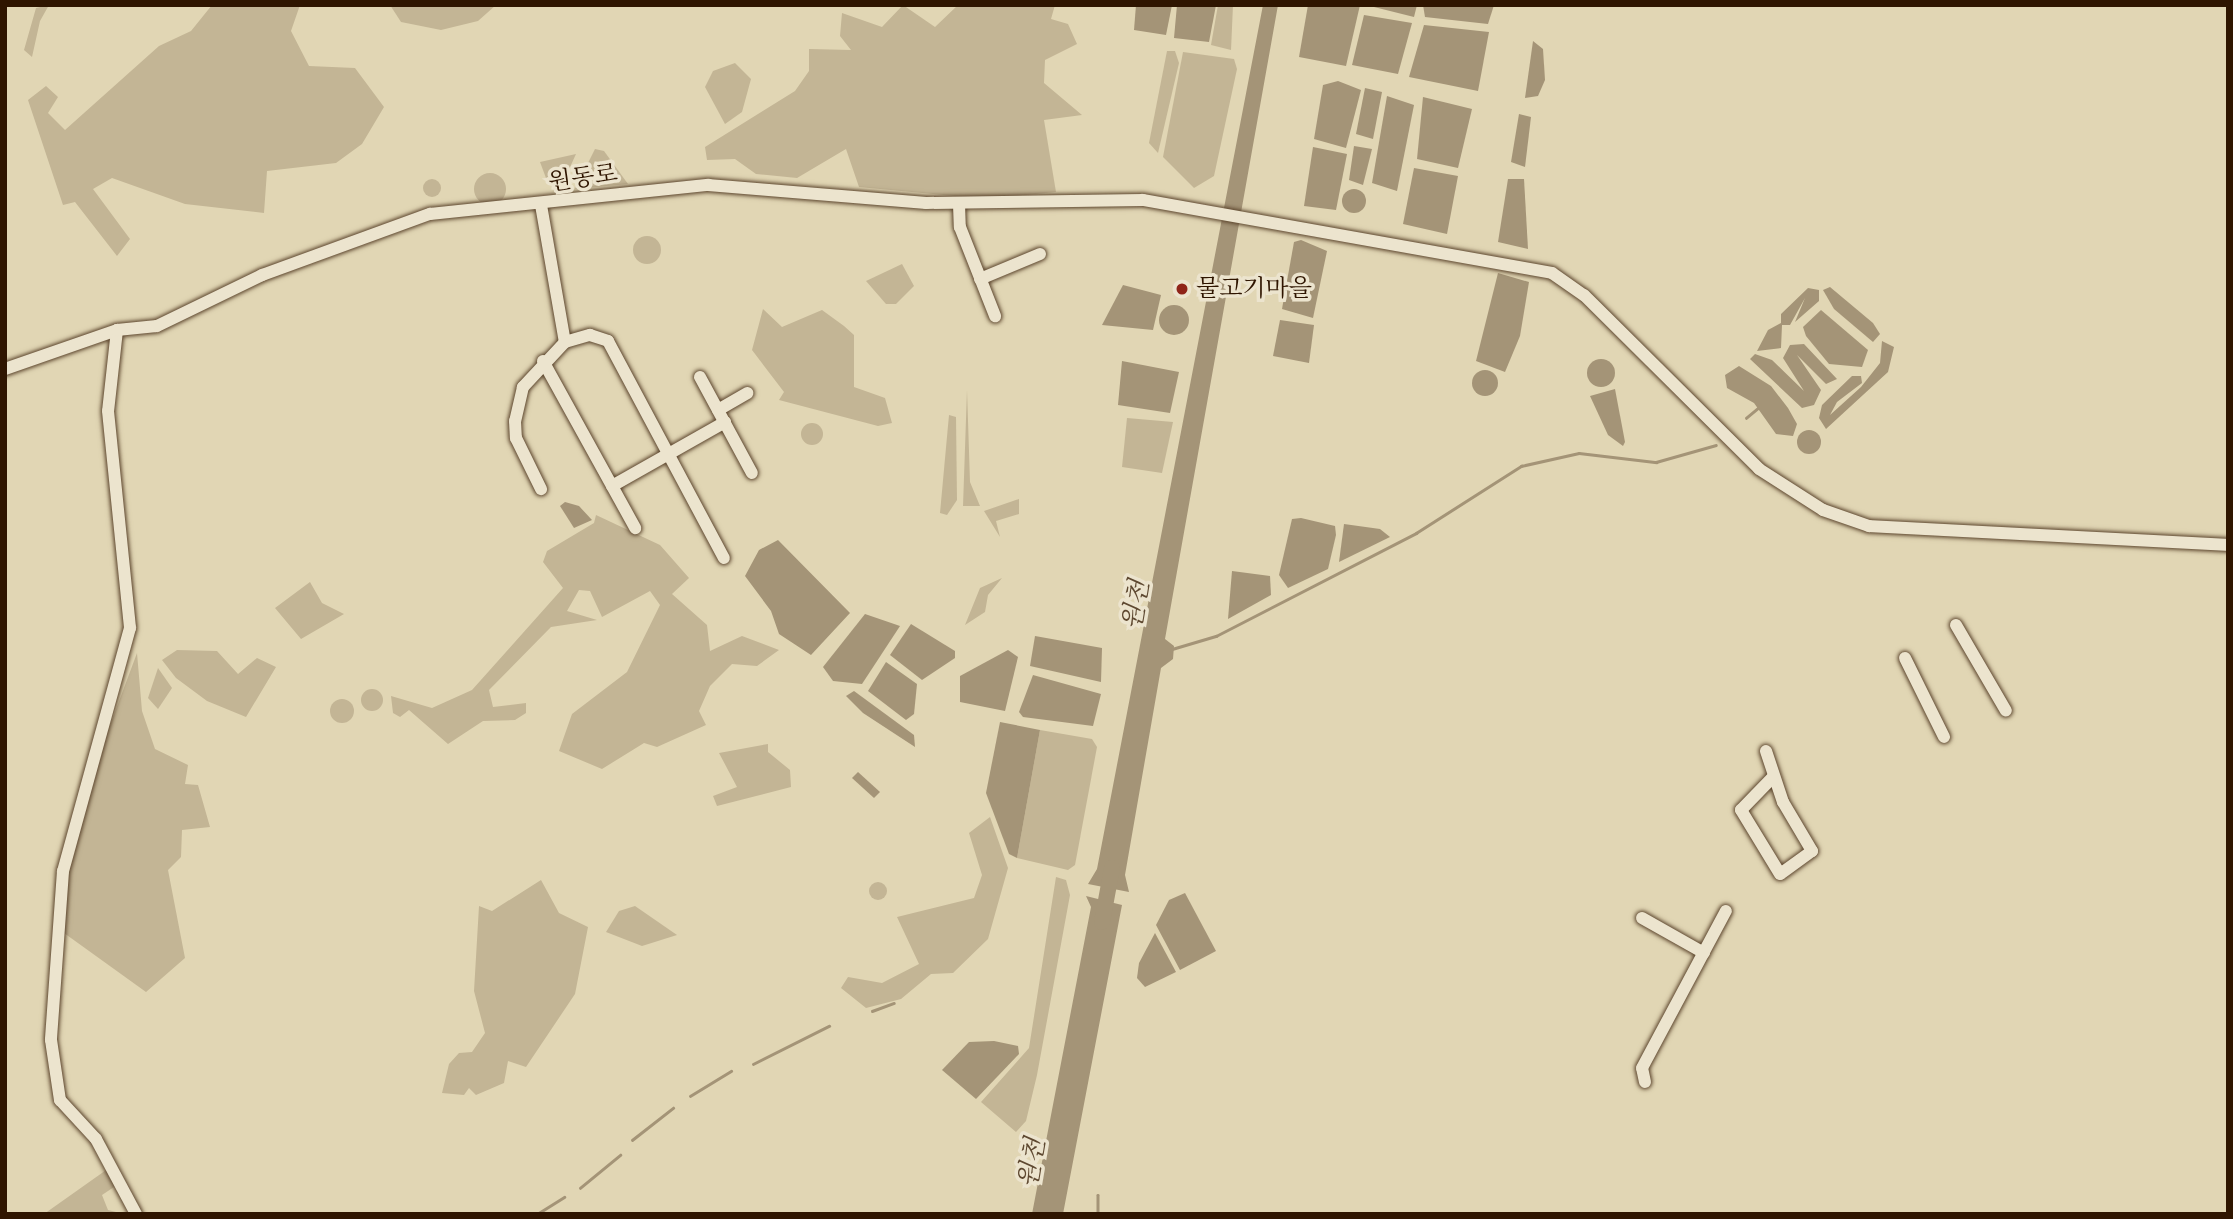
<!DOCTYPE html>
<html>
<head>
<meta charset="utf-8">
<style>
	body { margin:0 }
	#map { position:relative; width:2233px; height:1219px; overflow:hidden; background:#e1d6b4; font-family:Cardo,"Noto Serif KR",serif }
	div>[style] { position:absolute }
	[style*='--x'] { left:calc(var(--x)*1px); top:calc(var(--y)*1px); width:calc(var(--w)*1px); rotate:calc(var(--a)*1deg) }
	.green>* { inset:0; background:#c3b595 }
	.round { border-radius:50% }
	.water>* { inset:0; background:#a49477 }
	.stream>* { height:2.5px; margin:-1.25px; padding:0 1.25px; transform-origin:1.25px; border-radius:1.25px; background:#a49477 }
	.river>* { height:16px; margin:-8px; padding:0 8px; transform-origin:8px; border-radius:8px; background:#a49477 }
	.roads { filter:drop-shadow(0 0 2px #5c452d) drop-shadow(0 0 2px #5c452d) }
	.minor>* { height:12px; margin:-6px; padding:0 6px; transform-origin:6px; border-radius:6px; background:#ece4ce }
	.dots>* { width:19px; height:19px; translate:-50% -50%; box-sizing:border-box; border:4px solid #ece4ce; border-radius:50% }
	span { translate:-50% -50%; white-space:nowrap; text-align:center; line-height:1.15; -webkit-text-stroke:7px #ece4ce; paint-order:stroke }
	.street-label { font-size:24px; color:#2f1500 }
	.poi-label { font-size:24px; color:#2f1500 }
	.left { translate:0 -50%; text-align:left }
	.water-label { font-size:26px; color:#5e4830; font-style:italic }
	.frame { position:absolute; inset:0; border:7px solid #2f1500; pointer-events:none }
</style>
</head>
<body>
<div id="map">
	<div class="green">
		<i style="clip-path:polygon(49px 5px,40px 21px,32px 57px,24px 50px,36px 8px)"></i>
		<i style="clip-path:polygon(212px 5px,300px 5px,291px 31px,309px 66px,355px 68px,384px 107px,362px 144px,336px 163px,267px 171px,264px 213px,185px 204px,112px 178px,93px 189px,130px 239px,117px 256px,75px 202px,63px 205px,28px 100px,46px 86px,58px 97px,48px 113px,65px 130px,159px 46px,191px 31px)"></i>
		<i style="clip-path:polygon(390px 5px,496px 5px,478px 21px,441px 30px,401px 22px)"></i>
		<i style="clip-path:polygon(903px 5px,935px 27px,958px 5px,1055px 5px,1051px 19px,1068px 24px,1077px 44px,1045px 60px,1044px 83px,1082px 115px,1044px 120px,1056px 192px,986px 199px,859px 187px,846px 149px,797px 178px,756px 174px,735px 159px,707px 160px,705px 147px,795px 91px,809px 71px,809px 49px,851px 50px,840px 36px,842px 13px,882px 27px)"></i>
		<i style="clip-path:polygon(1218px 5px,1233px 5px,1231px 50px,1211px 45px)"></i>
		<i style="clip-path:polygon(1167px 51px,1175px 51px,1179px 63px,1158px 153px,1149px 143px)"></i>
		<i style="clip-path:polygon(1183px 52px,1234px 59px,1237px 69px,1214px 176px,1194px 188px,1163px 157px)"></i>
		<i style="clip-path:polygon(735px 63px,751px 79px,742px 112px,725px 124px,705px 87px,713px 71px)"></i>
		<i style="clip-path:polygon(595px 149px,604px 151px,628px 184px,575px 189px)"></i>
		<i style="clip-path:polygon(576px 154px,566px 176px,546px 178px,540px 162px)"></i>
		<i class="round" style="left:474px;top:173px;width:32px;height:32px"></i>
		<i class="round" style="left:423px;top:179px;width:18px;height:18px"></i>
		<i class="round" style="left:633px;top:236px;width:28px;height:28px"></i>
		<i style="clip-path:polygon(902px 264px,914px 286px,896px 304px,886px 304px,866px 281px)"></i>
		<i style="clip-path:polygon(763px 309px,782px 327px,822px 310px,844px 326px,854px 335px,854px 387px,885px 398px,892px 423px,878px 426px,779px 400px,784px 392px,752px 350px)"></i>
		<i style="clip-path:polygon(967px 390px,970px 482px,980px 506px,963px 506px)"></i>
		<i style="clip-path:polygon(949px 415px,956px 417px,957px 500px,947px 515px,940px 513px)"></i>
		<i style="clip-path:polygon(1127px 418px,1173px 422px,1162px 473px,1122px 467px)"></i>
		<i class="round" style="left:801px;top:423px;width:22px;height:22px"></i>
		<i style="clip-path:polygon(1019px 499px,1019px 514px,996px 521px,1000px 537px,984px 511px)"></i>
		<i style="clip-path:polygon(596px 515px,660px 545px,689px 578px,672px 594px,707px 625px,710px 651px,742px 636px,779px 650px,757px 666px,732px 664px,710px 686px,699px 711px,706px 725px,657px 747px,644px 743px,602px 769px,559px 751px,572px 714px,627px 672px,660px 605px,650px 591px,602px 617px,590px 591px,579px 590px,567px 611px,597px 620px,551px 627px,489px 690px,493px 707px,526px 703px,526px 713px,515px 720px,483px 721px,448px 744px,409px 710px,400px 717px,393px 713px,391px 696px,432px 708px,472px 690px,563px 588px,543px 562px,547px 551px,594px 523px)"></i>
		<i style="clip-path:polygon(1002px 578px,988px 595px,985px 612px,965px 625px,980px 588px)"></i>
		<i style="clip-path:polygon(310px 582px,322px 603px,344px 614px,301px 639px,275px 608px)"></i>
		<i style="clip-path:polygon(177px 650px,217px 651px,238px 674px,257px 658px,276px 667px,246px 717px,207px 701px,176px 678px,162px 660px)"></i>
		<i style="clip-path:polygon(137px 653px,142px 711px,155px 749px,188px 765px,185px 784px,198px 785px,210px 827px,182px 830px,181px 857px,168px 870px,185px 958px,146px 992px,64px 933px,70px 864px,99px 755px)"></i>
		<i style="clip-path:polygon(158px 668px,172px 688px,158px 709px,148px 698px)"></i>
		<i class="round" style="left:361px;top:689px;width:22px;height:22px"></i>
		<i class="round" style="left:330px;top:699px;width:24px;height:24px"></i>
		<i style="clip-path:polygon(1040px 730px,1092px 739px,1097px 747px,1075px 865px,1068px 870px,1017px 858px)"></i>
		<i style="clip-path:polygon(768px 744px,768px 752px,790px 770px,791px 787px,717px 806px,713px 796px,737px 787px,719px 753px)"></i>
		<i style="clip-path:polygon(990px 817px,1008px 868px,988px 939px,953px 973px,931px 974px,901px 999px,866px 1008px,841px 988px,848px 977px,882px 983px,919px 964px,897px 917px,974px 898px,982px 875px,969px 833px)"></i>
		<i style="clip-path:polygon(1056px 877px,1066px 880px,1070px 895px,1037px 1075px,1026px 1121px,1016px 1132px,981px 1102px,1029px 1048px)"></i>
		<i style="clip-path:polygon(541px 880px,559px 913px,588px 927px,575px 994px,526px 1067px,508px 1061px,504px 1083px,476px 1095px,469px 1088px,464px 1095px,442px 1093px,449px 1064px,459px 1053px,472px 1052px,485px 1033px,474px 991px,479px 906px,492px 911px)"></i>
		<i class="round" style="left:869px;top:882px;width:18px;height:18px"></i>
		<i style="clip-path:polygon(635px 906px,677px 935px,642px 946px,606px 932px,619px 911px)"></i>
		<i style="clip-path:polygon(109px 1168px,117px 1185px,102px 1195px,108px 1210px,124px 1214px,44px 1214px)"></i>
	</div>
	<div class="water">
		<i style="clip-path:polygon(1136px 5px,1172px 5px,1166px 35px,1134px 30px)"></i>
		<i style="clip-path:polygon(1177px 5px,1216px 5px,1209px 42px,1174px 38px)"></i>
		<i style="clip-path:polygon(1263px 5px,1278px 5px,1165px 639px,1174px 646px,1173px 659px,1161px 668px,1125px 875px,1129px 892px,1088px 884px,1097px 869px)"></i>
		<i style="clip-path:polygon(1308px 5px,1360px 5px,1346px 66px,1299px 57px)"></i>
		<i style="clip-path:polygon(1366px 5px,1417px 5px,1414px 17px)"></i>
		<i style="clip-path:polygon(1423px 5px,1494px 5px,1488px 24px,1425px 17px)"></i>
		<i style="clip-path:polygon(1364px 15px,1412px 23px,1398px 74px,1352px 65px)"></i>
		<i style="clip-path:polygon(1424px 25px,1489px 32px,1478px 91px,1409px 77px)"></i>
		<i style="clip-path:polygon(1533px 41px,1543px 49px,1545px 80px,1538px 96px,1525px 98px)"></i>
		<i style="clip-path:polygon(1338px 81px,1361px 90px,1346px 148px,1314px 139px,1323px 85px)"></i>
		<i style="clip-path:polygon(1365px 88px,1382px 92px,1373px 139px,1356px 134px)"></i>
		<i style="clip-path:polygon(1387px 96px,1414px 105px,1397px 191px,1372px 183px)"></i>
		<i style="clip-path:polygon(1423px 97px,1472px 109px,1458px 168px,1417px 159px)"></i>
		<i style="clip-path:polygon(1519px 114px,1531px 117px,1525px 167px,1511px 162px)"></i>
		<i style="clip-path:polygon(1354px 146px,1372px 149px,1363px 185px,1349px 180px)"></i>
		<i style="clip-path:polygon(1313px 147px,1347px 154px,1336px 210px,1304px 206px)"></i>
		<i style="clip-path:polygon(1414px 168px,1458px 176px,1447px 234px,1403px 224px)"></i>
		<i style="clip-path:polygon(1508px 179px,1524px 179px,1528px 249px,1498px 242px)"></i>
		<i class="round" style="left:1342px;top:189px;width:24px;height:24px"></i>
		<i style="clip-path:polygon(1301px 240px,1327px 251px,1313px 318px,1282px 309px,1294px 242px)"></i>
		<i style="clip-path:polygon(1498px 273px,1529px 282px,1520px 336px,1505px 372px,1476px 361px)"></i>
		<i style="clip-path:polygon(1123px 285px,1161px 295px,1153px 330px,1102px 325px)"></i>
		<i style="clip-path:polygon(1830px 287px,1873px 323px,1880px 334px,1873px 342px,1834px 309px,1823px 290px)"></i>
		<i style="clip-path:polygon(1808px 288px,1819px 290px,1819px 301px,1795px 322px,1805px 298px,1790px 325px,1782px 325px,1781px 348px,1757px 351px,1768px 330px,1781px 323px,1781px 314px)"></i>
		<i class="round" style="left:1159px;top:305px;width:30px;height:30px"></i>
		<i style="clip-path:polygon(1821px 310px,1868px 350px,1862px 367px,1829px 364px,1806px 336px,1803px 327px)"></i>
		<i style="clip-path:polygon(1280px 320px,1314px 325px,1309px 363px,1273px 356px)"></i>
		<i style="clip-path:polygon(1882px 341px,1894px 347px,1888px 372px,1826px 429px,1819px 418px,1822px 405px,1852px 376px,1861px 376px,1862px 383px,1837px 402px,1830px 415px,1861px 387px,1880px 363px)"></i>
		<i style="clip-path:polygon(1804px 344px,1837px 379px,1826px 384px,1797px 355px,1821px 390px,1814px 405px,1802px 408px,1750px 359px,1755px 354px,1772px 360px,1804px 391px,1783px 358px,1790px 345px)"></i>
		<i class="round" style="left:1587px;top:359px;width:28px;height:28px"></i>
		<i style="clip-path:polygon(1122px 361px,1179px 372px,1170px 413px,1118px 405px)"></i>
		<i style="clip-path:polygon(1739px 366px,1771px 386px,1788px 408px,1797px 424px,1793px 436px,1776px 434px,1754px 403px,1727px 388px,1725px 375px)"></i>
		<i class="round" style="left:1472px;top:370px;width:26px;height:26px"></i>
		<i style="clip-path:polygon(1615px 389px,1625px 442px,1623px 446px,1608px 435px,1590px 396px)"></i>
		<i class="round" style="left:1797px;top:430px;width:24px;height:24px"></i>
		<i style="clip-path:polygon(565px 502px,579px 506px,592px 520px,574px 528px,560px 506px)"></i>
		<i style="clip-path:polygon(1301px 518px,1335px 526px,1336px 535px,1328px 569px,1288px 588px,1279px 575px,1292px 519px)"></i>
		<i style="clip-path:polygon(1344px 524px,1380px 529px,1390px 537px,1339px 562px)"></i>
		<i style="clip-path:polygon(778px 540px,850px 613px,811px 655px,779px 634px,771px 611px,745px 576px,759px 550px)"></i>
		<i style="clip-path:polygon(1232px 571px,1270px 576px,1271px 595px,1228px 619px)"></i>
		<i style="clip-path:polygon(865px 614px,900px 626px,862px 684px,833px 681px,823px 667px)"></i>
		<i style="clip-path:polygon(911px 624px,955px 651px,955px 658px,922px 680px,890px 655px)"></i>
		<i style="clip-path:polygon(1035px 636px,1102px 648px,1101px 682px,1030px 666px)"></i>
		<i style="clip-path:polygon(1008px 650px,1018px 657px,1005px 711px,960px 702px,960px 676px)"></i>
		<i style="clip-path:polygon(886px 662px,917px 684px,914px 714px,906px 720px,868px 691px)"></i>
		<i style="clip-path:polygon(1033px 675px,1101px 694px,1093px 726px,1023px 717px,1019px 712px)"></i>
		<i style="clip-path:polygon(854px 691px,914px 735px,915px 747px,863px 713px,846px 696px)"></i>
		<i style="clip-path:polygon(1000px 722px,1040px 730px,1017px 858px,1009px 854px,986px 793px)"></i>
		<i style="clip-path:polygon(858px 772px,880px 792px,874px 798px,852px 778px)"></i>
		<i style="clip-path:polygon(1185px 893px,1216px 951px,1180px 970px,1156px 925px,1169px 900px)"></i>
		<i style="clip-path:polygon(1086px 896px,1122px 905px,1063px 1214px,1032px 1214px,1091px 907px)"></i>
		<i style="clip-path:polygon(1155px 933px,1176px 972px,1145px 987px,1137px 978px,1139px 963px)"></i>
		<i style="clip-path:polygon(994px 1041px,1018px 1046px,1019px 1054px,976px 1099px,942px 1070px,969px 1042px)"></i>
	</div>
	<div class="stream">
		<i style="--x:1746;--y:418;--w:16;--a:-40"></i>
		<i style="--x:1172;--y:649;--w:46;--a:-16.5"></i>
		<i style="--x:1216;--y:636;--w:225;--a:-27.2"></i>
		<i style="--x:1416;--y:533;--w:125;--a:-32.5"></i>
		<i style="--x:1521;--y:466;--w:59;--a:-12.6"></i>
		<i style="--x:1579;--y:453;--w:78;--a:6.7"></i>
		<i style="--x:1656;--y:462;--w:62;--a:-15.8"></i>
		<i style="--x:872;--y:1011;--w:23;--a:-20"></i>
		<i style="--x:753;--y:1064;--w:85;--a:-26.6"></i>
		<i style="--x:690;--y:1096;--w:48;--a:-31.4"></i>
		<i style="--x:632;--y:1140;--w:52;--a:-38"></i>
		<i style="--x:580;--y:1188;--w:52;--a:-39.5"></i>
		<i style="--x:1098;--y:1195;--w:19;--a:90"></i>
		<i style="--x:537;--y:1214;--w:32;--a:-32"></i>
	</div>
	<div class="river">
		<i style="--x:1102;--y:922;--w:55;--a:-79.5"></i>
	</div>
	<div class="roads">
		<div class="minor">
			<i style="--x:959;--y:204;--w:23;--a:88"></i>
			<i style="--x:960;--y:227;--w:96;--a:68.5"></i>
			<i style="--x:541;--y:205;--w:139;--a:80.1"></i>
			<i style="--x:565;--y:342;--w:62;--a:133"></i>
			<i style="--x:523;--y:387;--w:35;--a:103"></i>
			<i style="--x:515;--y:421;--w:17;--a:87"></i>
			<i style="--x:516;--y:438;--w:57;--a:63.9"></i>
			<i style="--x:980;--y:279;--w:65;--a:-22.6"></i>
			<i style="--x:117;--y:330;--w:81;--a:96.3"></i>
			<i style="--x:108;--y:411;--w:218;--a:84.2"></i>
			<i style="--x:130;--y:628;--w:252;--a:105.4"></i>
			<i style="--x:63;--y:871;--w:169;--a:94.1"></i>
			<i style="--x:51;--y:1040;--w:61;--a:81.5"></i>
			<i style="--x:60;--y:1100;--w:53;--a:47.3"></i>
			<i style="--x:96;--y:1139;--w:85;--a:61.9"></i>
			<i style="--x:565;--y:342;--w:26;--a:-16"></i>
			<i style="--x:590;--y:335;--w:19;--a:18"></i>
			<i style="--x:608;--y:341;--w:246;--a:61.9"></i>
			<i style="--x:543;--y:361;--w:191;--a:61.1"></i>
			<i style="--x:5;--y:369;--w:119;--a:-19.2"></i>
			<i style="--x:117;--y:330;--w:40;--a:-5.7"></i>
			<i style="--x:157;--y:326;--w:117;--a:-25.9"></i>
			<i style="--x:262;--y:275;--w:179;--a:-20"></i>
			<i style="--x:430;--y:214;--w:280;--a:-6"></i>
			<i style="--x:708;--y:185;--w:219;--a:4.7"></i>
			<i style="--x:926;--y:203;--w:217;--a:-0.8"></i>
			<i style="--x:1143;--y:200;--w:415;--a:10.1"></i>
			<i style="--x:1552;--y:273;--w:39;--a:35"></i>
			<i style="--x:1584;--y:295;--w:247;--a:44.8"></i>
			<i style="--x:1759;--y:469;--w:76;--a:32.6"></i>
			<i style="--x:1823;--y:510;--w:49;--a:19.2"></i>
			<i style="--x:1869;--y:526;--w:360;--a:3"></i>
			<i style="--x:700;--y:377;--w:109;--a:61.6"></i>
			<i style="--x:718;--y:410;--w:34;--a:-30"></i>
			<i style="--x:612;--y:486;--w:130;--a:-29.5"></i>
			<i style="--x:1956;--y:625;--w:99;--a:59.8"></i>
			<i style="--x:1905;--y:658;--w:88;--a:63.7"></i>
			<i style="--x:1766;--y:751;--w:54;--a:71.6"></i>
			<i style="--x:1783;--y:802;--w:57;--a:59.4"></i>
			<i style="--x:1812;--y:851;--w:39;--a:144"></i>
			<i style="--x:1780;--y:874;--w:75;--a:-121.4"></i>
			<i style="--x:1741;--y:810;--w:46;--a:-45.9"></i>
			<i style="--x:1642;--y:918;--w:71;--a:29.4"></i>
			<i style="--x:1645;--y:1082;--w:14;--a:-102"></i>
			<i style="--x:1642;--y:1068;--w:178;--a:-61.9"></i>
		</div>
	</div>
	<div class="dots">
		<i style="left:1182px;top:289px;background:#8f2418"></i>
	</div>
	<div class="street-label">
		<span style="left:583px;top:178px;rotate:-8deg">원동로</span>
	</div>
	<div class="poi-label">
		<span class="left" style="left:1196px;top:289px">물고기마을</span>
	</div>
	<div class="water-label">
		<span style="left:1136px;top:605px;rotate:-80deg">원천</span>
		<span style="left:1032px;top:1163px;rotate:-80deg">원천</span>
	</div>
	<div class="frame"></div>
</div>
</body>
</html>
